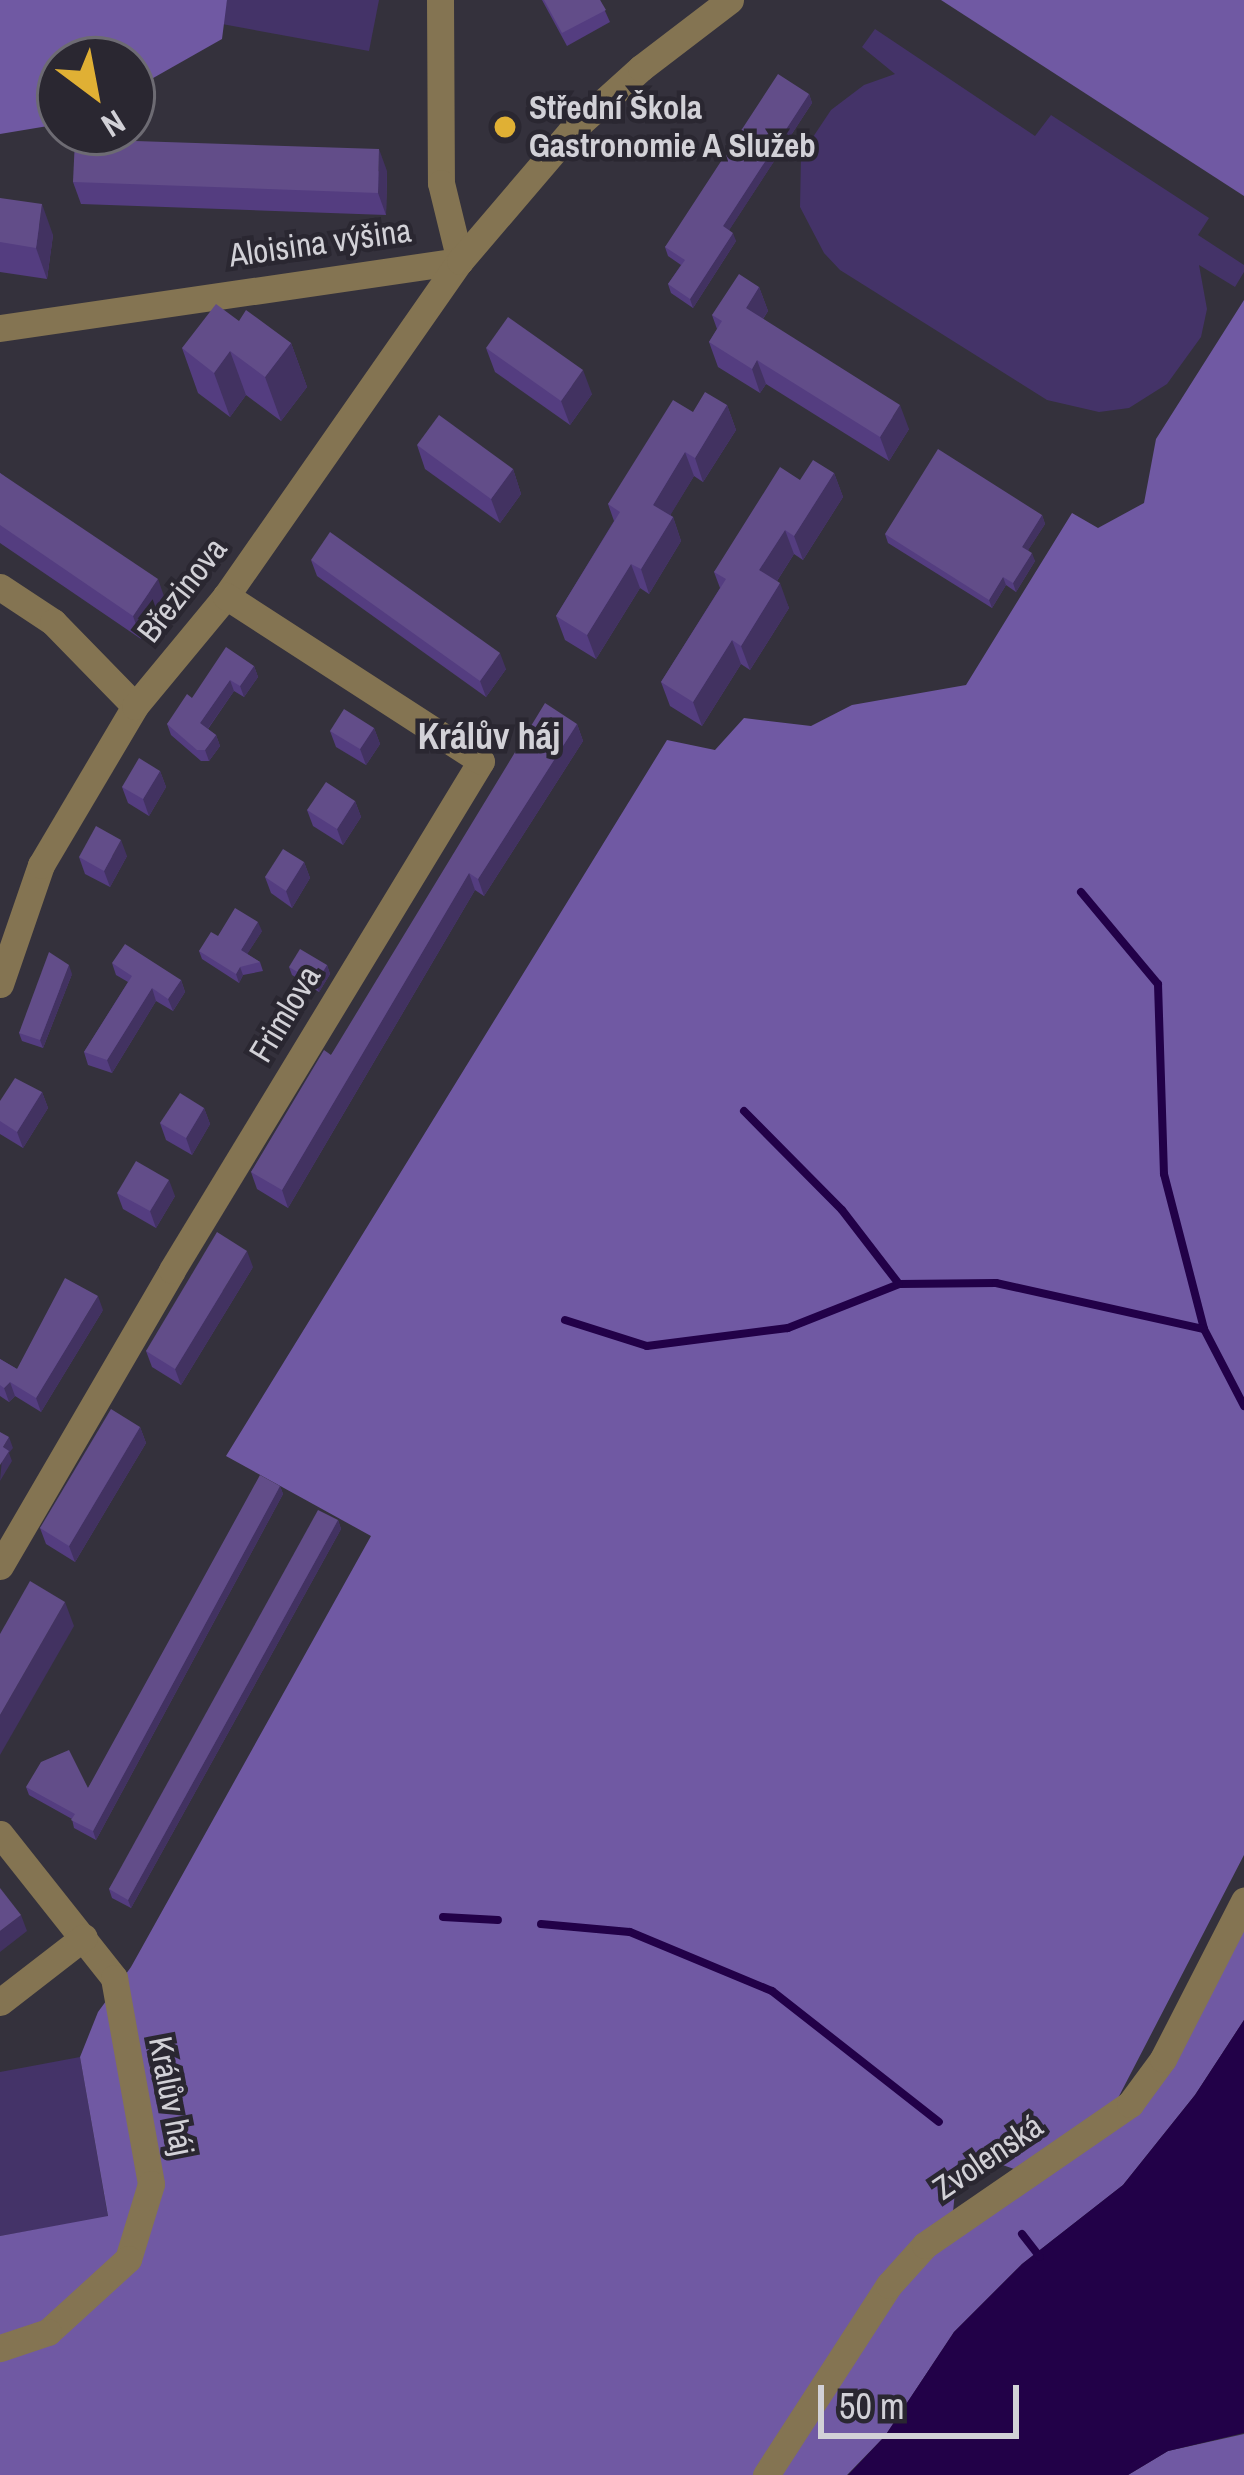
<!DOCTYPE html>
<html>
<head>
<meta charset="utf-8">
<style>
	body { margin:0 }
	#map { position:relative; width:1244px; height:2475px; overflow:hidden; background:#34313c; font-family:"Archivo Narrow",sans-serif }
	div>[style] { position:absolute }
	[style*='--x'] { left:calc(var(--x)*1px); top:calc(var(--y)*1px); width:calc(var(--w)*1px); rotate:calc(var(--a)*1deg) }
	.green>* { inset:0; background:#443368 }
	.forest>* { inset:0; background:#7059a3 }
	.water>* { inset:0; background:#220148 }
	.stream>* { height:8px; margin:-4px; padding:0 4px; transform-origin:4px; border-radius:4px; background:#220148 }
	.minor>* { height:27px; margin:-13.5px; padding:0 13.5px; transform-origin:13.5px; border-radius:13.5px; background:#847452 }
	.wall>* { inset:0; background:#543d80 }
	.shaded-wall>* { inset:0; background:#423261 }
	.building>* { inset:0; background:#624d89 }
	.dots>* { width:33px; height:33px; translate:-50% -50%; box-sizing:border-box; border:6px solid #2a2731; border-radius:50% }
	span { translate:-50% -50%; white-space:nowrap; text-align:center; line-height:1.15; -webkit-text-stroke:9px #2a2731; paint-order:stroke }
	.poi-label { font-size:33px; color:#d2d1d7; font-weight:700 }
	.left { translate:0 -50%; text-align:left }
	.street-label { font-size:33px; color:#d2d1d7 }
	.neighbourhood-label { font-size:36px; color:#d2d1d7; font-weight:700 }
	.north { position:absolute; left:36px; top:36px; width:120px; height:120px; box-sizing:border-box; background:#2a2731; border:3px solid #6d6b73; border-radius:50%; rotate:148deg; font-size:33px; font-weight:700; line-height:48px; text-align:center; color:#d2d1d7 }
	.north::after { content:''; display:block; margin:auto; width:42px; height:54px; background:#e0b034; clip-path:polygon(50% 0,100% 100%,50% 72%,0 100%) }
	.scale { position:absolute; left:818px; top:2385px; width:201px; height:54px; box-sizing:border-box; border:6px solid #d2d1d7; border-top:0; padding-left:15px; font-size:36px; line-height:42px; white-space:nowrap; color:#d2d1d7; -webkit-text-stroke:9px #2a2731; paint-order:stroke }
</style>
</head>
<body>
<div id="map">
	<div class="green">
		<i style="clip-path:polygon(227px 0,379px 0,369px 51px,222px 24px)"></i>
		<i style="clip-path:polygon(875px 29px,1035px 136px,1051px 115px,1209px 218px,1198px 235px,1244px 265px,1244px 272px,1235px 287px,1199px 265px,1207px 309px,1201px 337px,1167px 384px,1129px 408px,1099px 412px,1047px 400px,840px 270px,824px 253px,800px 207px,801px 155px,831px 110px,864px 85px,895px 74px,862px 47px)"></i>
		<i style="clip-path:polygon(80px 2057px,108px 2217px,0 2236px,0 2072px)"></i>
	</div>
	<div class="forest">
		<i style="clip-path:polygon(0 0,227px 0,222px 39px,132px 90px,132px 60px,60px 60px,60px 124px,0 134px)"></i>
		<i style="clip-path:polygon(941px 0,1244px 0,1244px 196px)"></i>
		<i style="clip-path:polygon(1244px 300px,1244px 1855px,1117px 2100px,1014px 2169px,977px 2156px,958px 2161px,953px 2212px,757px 2475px,0 2475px,0 2236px,108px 2216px,80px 2057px,98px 2012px,131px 1967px,371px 1536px,226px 1456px,667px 740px,715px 750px,744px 718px,811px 726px,852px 705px,966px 685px,1072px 513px,1098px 528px,1144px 503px,1156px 439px)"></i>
		<i style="clip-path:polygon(1244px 1927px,1244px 2020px,1195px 2095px,1123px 2185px,1022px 2264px,954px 2332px,885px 2436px,847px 2475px,780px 2475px,905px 2282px,966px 2226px,1121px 2123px)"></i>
		<i style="clip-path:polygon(1244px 2434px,1244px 2475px,1128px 2475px,1168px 2451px)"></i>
	</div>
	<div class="water">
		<i style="clip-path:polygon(1244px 2020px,1244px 2433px,1168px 2451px,1128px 2475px,848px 2475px,885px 2436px,954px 2332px,1022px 2264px,1123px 2185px,1195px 2095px)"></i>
	</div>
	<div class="stream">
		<i style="--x:1081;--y:892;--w:120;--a:50.1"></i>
		<i style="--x:1158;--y:984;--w:190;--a:88.2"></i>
		<i style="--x:1164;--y:1174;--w:160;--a:75.5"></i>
		<i style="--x:1204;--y:1329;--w:87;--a:62.5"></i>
		<i style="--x:744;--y:1111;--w:139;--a:45.3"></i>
		<i style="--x:842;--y:1210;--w:93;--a:52.4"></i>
		<i style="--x:899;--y:1284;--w:97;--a:-0.6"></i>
		<i style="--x:996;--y:1283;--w:213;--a:12.5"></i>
		<i style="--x:565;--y:1320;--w:86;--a:17.6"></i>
		<i style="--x:647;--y:1346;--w:142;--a:-7.3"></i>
		<i style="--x:788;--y:1328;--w:119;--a:-21.6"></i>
		<i style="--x:443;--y:1917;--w:55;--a:3.1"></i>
		<i style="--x:541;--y:1924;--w:89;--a:5.1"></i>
		<i style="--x:630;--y:1932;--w:154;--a:22.6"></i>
		<i style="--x:772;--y:1991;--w:212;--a:38.1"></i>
		<i style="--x:1022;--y:2234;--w:29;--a:52"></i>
	</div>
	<div class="minor">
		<i style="--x:440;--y:0;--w:183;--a:89.7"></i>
		<i style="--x:441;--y:183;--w:80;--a:76.3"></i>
		<i style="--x:0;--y:328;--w:465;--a:-8.3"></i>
		<i style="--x:0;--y:587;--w:64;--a:33.4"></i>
		<i style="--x:53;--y:622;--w:117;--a:45.7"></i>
		<i style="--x:0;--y:984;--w:126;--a:-71"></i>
		<i style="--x:41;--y:865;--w:185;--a:-59.4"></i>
		<i style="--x:135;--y:706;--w:143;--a:-50.4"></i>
		<i style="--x:226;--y:596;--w:409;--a:-55.1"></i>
		<i style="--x:460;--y:261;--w:171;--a:-49.5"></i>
		<i style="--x:571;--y:131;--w:94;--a:-42"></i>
		<i style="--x:641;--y:68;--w:112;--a:-37.4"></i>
		<i style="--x:0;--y:1566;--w:342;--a:-59.8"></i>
		<i style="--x:172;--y:1270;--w:595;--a:-58.74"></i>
		<i style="--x:481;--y:761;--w:304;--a:-147.1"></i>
		<i style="--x:0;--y:1834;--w:184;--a:51.6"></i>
		<i style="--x:114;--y:1978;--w:209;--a:79.8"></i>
		<i style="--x:151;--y:2184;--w:78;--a:107"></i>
		<i style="--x:128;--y:2259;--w:108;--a:137.6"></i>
		<i style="--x:48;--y:2332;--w:51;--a:161.6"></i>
		<i style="--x:0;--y:2002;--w:106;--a:-37.7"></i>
		<i style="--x:766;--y:2475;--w:226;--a:-57.1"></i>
		<i style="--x:889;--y:2285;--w:54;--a:-48"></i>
		<i style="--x:925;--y:2245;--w:249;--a:-34.5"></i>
		<i style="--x:1130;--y:2104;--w:56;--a:-53.7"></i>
		<i style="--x:1163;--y:2059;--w:178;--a:-62.9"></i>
	</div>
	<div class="wall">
		<i style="clip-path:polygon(542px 0,600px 0,610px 22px,567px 46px)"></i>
		<i style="clip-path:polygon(809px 94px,812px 103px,729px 230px,736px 241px,693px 308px,671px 293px,668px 284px,681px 265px,668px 256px,665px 247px)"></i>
		<i style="clip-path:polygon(387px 171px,386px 215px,81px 204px,73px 182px)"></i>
		<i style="clip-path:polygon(0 198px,53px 235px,47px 279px,0 272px)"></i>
		<i style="clip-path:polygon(759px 287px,768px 311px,763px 319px,909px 429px,889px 461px,766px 384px,760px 393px,718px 367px,709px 342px,717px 329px,712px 315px)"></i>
		<i style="clip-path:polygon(239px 321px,291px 343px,307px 387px,281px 421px,246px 395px,230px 417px,198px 393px,182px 348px)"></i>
		<i style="clip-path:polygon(486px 348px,592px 394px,570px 425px,495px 372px)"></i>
		<i style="clip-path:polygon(727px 405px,736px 430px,703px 482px,694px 476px,670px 515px,673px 517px,681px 541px,649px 594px,640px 588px,596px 659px,565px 640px,556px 616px,614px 521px,608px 504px,693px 412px)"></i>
		<i style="clip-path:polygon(417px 445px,513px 469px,521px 494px,500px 523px,425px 469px)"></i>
		<i style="clip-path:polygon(0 473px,166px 602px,141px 639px,0 543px)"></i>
		<i style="clip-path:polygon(834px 473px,843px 497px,803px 560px,794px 554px,777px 581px,789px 608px,750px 670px,741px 664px,702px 726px,670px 706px,661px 682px,720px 588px,714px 572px,800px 480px)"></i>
		<i style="clip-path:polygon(1042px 515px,1045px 524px,1028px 550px,1035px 561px,1016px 592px,1006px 585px,992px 608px,888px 543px,885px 534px)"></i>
		<i style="clip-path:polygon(311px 560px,506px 669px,486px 697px,317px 576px)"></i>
		<i style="clip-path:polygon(254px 666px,258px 677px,244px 697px,234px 691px,208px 729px,216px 735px,220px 746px,209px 761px,201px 761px,171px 735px,167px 724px,192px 698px)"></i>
		<i style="clip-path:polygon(577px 724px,583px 741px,484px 896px,475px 890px,288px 1208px,257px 1189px,251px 1172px,331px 1055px)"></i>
		<i style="clip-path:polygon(374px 728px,380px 744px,366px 765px,336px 747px,330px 731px)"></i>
		<i style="clip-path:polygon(160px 771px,166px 787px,149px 816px,128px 803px,122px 787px)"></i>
		<i style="clip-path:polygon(355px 801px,361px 817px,343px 845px,313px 826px,307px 810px)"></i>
		<i style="clip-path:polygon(127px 856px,110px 887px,85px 874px,79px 857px)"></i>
		<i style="clip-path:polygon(304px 862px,310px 878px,292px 908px,271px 893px,265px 877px)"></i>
		<i style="clip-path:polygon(262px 931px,247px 954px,260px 962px,263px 971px,243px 975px,239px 983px,202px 959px,199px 951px,218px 936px)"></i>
		<i style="clip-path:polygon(112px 963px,181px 980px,185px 992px,173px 1011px,156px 1001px,112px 1073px,88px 1065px,84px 1052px,128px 982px,116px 975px)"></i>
		<i style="clip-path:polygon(327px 965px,330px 974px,319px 992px,292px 975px,289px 967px)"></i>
		<i style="clip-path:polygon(72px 974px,43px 1048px,22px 1041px,19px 1033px)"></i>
		<i style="clip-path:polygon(42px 1092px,48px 1108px,23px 1148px,0 1134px,0 1101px)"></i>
		<i style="clip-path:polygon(204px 1108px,210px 1124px,192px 1155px,166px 1140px,160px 1123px)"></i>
		<i style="clip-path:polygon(117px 1193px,175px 1196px,156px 1228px,123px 1209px)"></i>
		<i style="clip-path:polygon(253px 1267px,181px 1385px,152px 1367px,146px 1351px)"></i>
		<i style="clip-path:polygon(103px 1310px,41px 1412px,15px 1396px,9px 1402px,0 1396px,0 1359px,17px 1369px)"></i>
		<i style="clip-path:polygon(140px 1427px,146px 1443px,75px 1562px,46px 1544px,40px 1528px)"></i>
		<i style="clip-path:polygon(280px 1486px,283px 1494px,96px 1840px,74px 1828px,72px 1819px,29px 1795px,26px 1787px,88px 1788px)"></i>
		<i style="clip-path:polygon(338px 1520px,341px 1529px,131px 1908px,112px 1898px,109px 1889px)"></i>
	</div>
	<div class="shaded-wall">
		<i style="clip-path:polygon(809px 94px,812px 103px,726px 235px,723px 226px)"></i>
		<i style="clip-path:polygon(379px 149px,387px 171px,386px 215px,378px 193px)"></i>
		<i style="clip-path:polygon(42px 204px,53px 235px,47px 279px,36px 248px)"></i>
		<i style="clip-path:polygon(733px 233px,736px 241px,693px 308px,690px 299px)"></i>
		<i style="clip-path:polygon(759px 287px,768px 311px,754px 332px,746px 308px)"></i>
		<i style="clip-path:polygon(291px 343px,307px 387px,281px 421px,265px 377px)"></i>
		<i style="clip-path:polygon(230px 351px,246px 395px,230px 417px,214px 373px)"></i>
		<i style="clip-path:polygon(757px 360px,766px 384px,760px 393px,752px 369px)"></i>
		<i style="clip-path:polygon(583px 370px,592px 394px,570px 425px,561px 401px)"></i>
		<i style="clip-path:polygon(727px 405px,736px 430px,703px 482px,695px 458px)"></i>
		<i style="clip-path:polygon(900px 405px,909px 429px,889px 461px,880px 437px)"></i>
		<i style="clip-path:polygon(685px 452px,694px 476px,662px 529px,653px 505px)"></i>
		<i style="clip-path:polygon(513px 469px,521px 494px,500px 523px,491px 499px)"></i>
		<i style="clip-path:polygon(834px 473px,843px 497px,803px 560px,794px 536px)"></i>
		<i style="clip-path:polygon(1042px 515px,1045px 524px,1025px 555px,1022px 547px)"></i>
		<i style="clip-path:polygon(673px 517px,681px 541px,649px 594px,641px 569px)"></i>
		<i style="clip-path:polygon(785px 530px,794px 554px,768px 595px,759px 570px)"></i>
		<i style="clip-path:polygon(1032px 553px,1035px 561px,1016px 592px,1013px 583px)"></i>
		<i style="clip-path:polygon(631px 564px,640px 588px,596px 659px,587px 635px)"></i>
		<i style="clip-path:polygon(1003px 577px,1006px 585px,992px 608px,989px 600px)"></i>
		<i style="clip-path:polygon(158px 579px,166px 602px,141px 639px,133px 616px)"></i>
		<i style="clip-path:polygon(780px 583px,789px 608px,750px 670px,741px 646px)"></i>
		<i style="clip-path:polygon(732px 640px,741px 664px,702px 726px,693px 702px)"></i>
		<i style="clip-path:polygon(500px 653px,506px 669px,486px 697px,480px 681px)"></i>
		<i style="clip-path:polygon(254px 666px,258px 677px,244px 697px,240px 686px)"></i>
		<i style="clip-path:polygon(230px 680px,234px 691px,204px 734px,200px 723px)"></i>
		<i style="clip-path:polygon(577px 724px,583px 741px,484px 896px,478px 879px)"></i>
		<i style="clip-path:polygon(374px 728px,380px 744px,366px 765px,360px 749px)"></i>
		<i style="clip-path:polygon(216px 735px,220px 746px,209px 761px,205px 750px)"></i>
		<i style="clip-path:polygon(160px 771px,166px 787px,149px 816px,143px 799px)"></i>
		<i style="clip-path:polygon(355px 801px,361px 817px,343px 845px,337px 829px)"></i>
		<i style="clip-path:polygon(121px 840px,127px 856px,110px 887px,104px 871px)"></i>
		<i style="clip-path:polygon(304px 862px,310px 878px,292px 908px,286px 891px)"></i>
		<i style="clip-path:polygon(469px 873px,475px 890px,288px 1208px,282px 1190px)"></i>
		<i style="clip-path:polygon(258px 922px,262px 931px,244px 959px,241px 950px)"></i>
		<i style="clip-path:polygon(69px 965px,72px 974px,43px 1048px,40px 1040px)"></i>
		<i style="clip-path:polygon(327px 965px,330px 974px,319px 992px,316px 983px)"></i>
		<i style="clip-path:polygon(240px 967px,243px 975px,239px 983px,236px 974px)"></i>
		<i style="clip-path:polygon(181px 980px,185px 992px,173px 1011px,168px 999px)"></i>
		<i style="clip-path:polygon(152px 988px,156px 1001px,112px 1073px,107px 1060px)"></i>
		<i style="clip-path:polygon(42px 1092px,48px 1108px,23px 1148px,17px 1132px)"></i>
		<i style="clip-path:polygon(204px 1108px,210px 1124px,192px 1155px,186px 1138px)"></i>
		<i style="clip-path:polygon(169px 1180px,175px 1196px,156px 1228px,150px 1211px)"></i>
		<i style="clip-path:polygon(247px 1251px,253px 1267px,181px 1385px,175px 1369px)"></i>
		<i style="clip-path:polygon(98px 1296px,103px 1310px,41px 1412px,36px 1398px)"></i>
		<i style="clip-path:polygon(10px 1382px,15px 1396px,9px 1402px,4px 1388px)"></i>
		<i style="clip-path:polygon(140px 1427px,146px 1443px,75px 1562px,69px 1546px)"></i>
		<i style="clip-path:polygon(9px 1437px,13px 1448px,9px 1453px,12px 1461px,0 1481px,3px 1447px)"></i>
		<i style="clip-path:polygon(280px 1486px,283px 1494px,96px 1840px,93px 1831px)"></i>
		<i style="clip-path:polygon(338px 1520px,341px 1529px,131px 1908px,128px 1900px)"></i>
		<i style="clip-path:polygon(65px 1602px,74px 1626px,0 1755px,0 1715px)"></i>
		<i style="clip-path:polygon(21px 1915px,27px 1931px,0 1952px,0 1931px)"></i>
	</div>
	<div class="building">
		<i style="clip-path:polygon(544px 0,600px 0,606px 10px,562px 33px)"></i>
		<i style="clip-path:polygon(778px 74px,809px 94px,723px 226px,733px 233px,690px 299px,668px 284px,685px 260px,665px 247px)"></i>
		<i style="clip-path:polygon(75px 139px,379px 149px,378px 193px,73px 182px)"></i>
		<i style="clip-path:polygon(0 198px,42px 204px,36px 248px,0 242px)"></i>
		<i style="clip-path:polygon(739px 274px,759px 287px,746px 308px,900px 405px,880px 437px,757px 360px,752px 369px,709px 342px,722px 321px,712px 315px)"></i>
		<i style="clip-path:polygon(216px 304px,239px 321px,246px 310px,291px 343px,265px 377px,230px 351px,214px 373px,182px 348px)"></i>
		<i style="clip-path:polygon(508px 317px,583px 370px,561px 401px,486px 348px)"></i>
		<i style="clip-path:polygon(705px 392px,727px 405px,695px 458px,685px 452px,653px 505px,673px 517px,641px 569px,631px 564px,587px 635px,556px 616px,620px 512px,608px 504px,673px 400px,693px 412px)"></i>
		<i style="clip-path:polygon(439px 415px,513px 469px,491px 499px,417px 445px)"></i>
		<i style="clip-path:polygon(938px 449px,1042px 515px,1022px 547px,1032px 553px,1013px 583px,1003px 577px,989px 600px,885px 534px)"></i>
		<i style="clip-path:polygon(813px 460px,834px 473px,794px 536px,785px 530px,759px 570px,780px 583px,741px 646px,732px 640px,693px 702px,661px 682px,726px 579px,714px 572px,780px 467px,800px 480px)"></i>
		<i style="clip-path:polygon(0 473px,158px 579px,133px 616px,0 525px)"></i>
		<i style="clip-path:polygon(330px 532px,500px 653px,480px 681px,311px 560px)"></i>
		<i style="clip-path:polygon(226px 647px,254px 666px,240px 686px,230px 680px,200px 723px,216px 735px,205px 750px,197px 750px,167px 724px,187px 694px,192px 698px)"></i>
		<i style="clip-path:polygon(545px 703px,577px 724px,478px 879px,469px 873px,282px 1190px,251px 1172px,324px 1050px,331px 1055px)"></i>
		<i style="clip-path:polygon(344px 709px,374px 728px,360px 749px,330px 731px)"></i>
		<i style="clip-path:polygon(139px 758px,160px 771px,143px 799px,122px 787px)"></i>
		<i style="clip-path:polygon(326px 782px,355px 801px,337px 829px,307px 810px)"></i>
		<i style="clip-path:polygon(96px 826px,121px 840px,104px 871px,79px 857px)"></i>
		<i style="clip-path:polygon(283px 849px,304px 862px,286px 891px,265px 877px)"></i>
		<i style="clip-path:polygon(235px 908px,258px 922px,241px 950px,260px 962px,240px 967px,236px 974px,199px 951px,211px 932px,218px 936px)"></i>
		<i style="clip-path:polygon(125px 944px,181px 980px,168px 999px,152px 988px,107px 1060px,84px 1052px,132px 976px,112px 963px)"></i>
		<i style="clip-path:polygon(300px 949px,327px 965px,316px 983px,289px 967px)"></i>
		<i style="clip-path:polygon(49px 952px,69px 965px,40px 1040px,19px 1033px)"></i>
		<i style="clip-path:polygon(15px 1078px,42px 1092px,17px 1132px,0 1121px,0 1101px)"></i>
		<i style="clip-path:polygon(180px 1093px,204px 1108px,186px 1138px,160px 1123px)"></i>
		<i style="clip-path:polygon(136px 1161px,169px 1180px,150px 1211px,117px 1193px)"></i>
		<i style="clip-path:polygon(217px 1232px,247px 1251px,175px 1369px,146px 1351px)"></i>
		<i style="clip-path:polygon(65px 1278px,98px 1296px,36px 1398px,10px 1382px,4px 1388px,0 1385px,0 1359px,17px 1369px)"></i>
		<i style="clip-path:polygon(111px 1409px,140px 1427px,69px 1546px,40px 1528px)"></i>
		<i style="clip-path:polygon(0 1432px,9px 1437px,3px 1447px,9px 1451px,0 1465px)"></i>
		<i style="clip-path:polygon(260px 1475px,280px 1486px,93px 1831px,71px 1820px,75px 1814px,26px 1787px,41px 1762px,69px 1750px,88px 1788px)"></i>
		<i style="clip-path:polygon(318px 1510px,338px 1520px,128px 1900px,109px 1889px)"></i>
		<i style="clip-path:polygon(30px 1581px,65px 1602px,0 1715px,0 1634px)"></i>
		<i style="clip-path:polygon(0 1888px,21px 1915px,0 1931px)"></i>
	</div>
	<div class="dots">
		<i style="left:505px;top:127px;background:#e0b034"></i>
	</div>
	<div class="poi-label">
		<span class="left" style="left:529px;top:127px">Střední Škola<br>Gastronomie A Služeb</span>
	</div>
	<div class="street-label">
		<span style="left:320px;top:243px;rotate:-8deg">Aloisina výšina</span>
		<span style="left:182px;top:590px;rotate:-52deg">Březinova</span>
		<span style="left:285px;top:1014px;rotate:-59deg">Frimlova</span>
		<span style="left:171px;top:2096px;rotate:79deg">Králův háj</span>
		<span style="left:988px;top:2157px;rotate:-34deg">Zvolenská</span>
	</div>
	<div class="neighbourhood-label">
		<span style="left:489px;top:737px">Králův háj</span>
	</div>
	<div class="north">N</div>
	<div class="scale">50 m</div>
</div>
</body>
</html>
